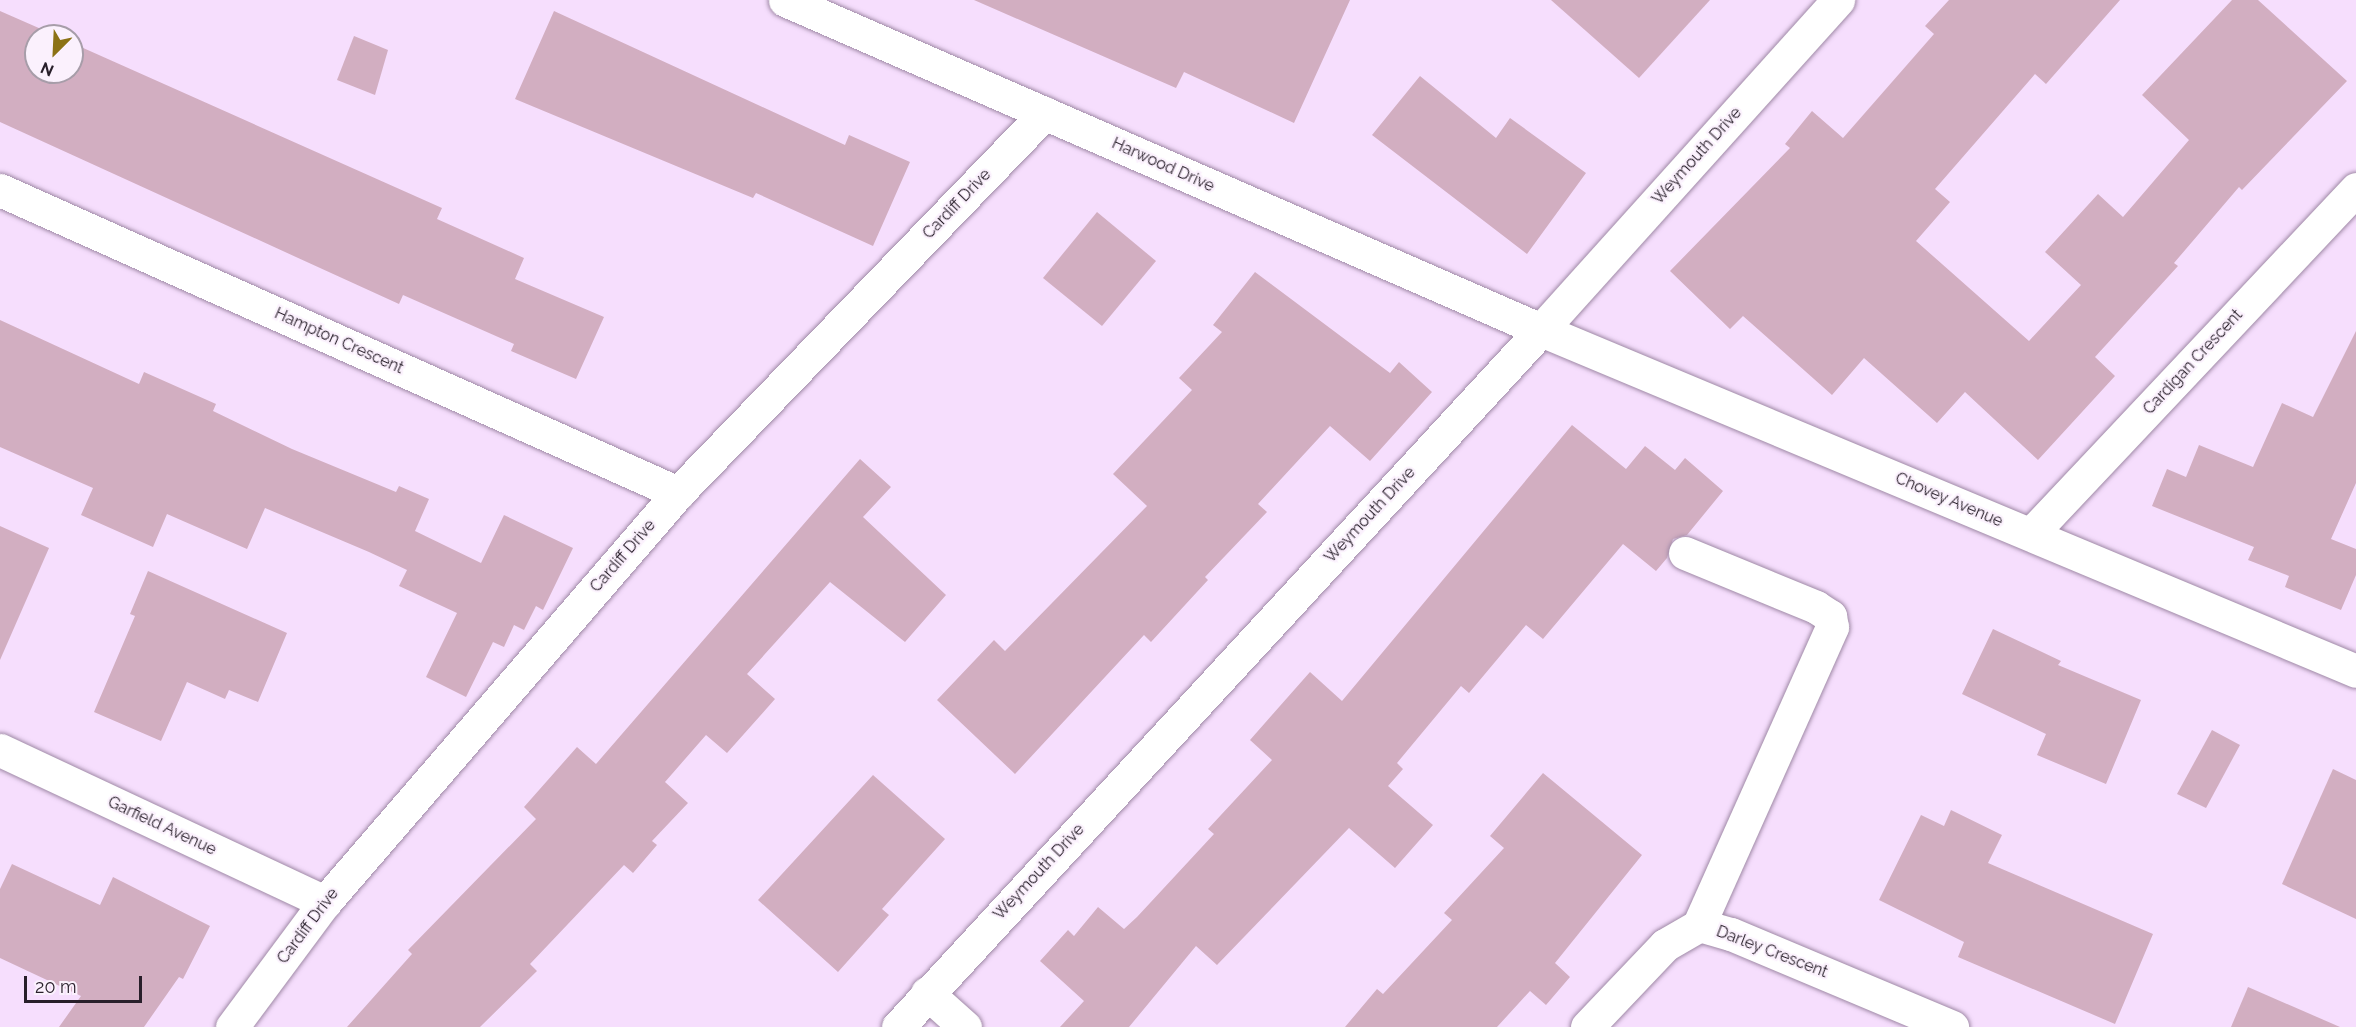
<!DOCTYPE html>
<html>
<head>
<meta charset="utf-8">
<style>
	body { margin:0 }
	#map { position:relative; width:2356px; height:1027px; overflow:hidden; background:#f6defd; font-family:Raleway,sans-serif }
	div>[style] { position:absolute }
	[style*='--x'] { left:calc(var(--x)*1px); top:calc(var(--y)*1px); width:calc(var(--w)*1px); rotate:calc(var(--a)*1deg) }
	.building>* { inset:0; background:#d2aec1 }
	.roads { filter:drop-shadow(0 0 2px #9f89a6) drop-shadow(0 0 2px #9f89a6) }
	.minor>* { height:33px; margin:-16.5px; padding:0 16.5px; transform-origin:16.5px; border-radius:16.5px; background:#fff }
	span { translate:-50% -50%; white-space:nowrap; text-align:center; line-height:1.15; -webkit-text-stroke:4.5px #fbf1fd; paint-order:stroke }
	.street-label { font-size:16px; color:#281f2a }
	.north { position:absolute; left:24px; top:24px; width:60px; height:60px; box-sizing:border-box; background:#fbf1fd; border:2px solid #a79da9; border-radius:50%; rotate:204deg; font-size:16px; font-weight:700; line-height:24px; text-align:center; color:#281f2a }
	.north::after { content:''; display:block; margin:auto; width:21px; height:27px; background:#8c7215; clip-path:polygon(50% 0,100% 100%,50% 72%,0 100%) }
	.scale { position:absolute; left:24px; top:976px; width:118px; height:27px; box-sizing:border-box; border:3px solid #281f2a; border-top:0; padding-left:8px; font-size:18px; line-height:21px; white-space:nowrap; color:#281f2a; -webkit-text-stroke:4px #fbf1fd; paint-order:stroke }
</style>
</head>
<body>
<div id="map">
	<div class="building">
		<i style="clip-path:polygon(974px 0,1350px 0,1294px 123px,1184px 72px,1176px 88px)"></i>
		<i style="clip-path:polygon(1551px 0,1710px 0,1639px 78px)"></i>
		<i style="clip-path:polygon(1949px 0,2120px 0,2046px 84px,2035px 74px,1935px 189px,1950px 202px,1916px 241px,2029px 341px,2081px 285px,2045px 252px,2098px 194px,2123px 217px,2189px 140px,2142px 95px,2232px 0,2258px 0,2347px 81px,2242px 190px,2239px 187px,2174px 263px,2178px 266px,2095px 357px,2115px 376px,2038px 460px,1965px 392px,1937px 423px,1864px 358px,1832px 395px,1743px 316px,1730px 329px,1670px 271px,1790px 148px,1785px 144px,1812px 111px,1843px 138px,1934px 34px,1925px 26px)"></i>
		<i style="clip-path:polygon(0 11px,57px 36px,36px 36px,36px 72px,72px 72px,72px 43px,442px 208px,437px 219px,524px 258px,515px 279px,604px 317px,576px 379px,511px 351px,514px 344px,403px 295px,399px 304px,0 122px)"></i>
		<i style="clip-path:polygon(554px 11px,845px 145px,849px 135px,910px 162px,873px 246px,756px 193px,753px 198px,515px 99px)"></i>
		<i style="clip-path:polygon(354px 36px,388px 50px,375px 95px,337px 80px)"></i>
		<i style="clip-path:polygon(1420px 76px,1496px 138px,1510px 118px,1586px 173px,1527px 254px,1372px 135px)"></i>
		<i style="clip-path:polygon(1097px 212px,1156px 261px,1102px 326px,1043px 278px)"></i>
		<i style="clip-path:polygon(1255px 272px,1390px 373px,1399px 362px,1432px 392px,1370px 461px,1330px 426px,1258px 504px,1267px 512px,1205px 577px,1208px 580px,1151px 642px,1144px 635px,1015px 774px,937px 700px,994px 640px,1005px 651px,1147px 506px,1113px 474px,1192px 390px,1179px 378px,1222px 332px,1213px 325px)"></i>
		<i style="clip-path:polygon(0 320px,139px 384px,144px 372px,216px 404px,213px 411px,292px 449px,396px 492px,399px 486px,429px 499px,415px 531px,481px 563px,504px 515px,573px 548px,543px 610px,536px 606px,524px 630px,514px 625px,504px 647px,493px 642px,466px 697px,426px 677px,457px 613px,399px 586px,407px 570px,369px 552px,265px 508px,247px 549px,167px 514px,153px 547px,81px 515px,93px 488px,0 447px)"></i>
		<i style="clip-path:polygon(2356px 331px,2356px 483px,2331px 539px,2356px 549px,2356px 575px,2341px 610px,2285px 587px,2289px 576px,2248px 560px,2254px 547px,2152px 506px,2167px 469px,2186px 477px,2199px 445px,2253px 467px,2282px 403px,2313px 417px)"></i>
		<i style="clip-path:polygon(1572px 425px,1626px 469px,1645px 446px,1675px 470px,1685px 458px,1723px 491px,1687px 535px,1673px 539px,1667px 558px,1656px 571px,1623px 544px,1543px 639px,1526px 625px,1469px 693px,1461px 686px,1397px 763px,1403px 769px,1388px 786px,1433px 825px,1395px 868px,1349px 828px,1217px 965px,1196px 946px,1129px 1027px,1060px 1027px,1084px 1001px,1040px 961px,1068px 930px,1074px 936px,1098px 907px,1124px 929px,1137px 917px,1214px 834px,1208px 829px,1272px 760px,1250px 740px,1310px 672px,1342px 701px)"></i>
		<i style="clip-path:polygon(860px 459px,891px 487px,863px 517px,946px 595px,905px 642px,830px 582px,747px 674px,775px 699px,727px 753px,706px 735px,665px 782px,688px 803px,652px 841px,657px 845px,633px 873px,624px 865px,530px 964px,537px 971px,480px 1027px,347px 1027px,412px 954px,408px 950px,536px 819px,524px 807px,577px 747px,596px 764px)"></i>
		<i style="clip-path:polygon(0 526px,49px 548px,0 660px)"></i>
		<i style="clip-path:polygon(148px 571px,287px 633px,258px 702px,229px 690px,225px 699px,187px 682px,161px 741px,94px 712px,135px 616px,130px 614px)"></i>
		<i style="clip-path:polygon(1993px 629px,2061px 661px,2058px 665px,2141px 700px,2106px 784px,2037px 755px,2046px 734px,1962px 694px)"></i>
		<i style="clip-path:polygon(2212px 730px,2240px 745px,2206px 808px,2177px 794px)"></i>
		<i style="clip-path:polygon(2333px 769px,2356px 780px,2356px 919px,2282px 884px)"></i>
		<i style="clip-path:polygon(1543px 773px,1642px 855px,1555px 963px,1570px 977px,1546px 1005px,1530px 991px,1497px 1027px,1345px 1027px,1377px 989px,1383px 994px,1452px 920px,1444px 913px,1504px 848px,1490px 836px)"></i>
		<i style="clip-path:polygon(873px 775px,945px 839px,882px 909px,889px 915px,838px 972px,758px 900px)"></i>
		<i style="clip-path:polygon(1951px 810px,2002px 835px,1988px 863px,2153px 934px,2115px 1024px,1958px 957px,1964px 942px,1879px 900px,1921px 815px,1944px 826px)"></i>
		<i style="clip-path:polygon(12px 864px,100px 905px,113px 877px,210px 926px,183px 979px,179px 977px,144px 1027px,59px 1027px,81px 996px,0 958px,0 889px)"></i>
		<i style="clip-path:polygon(2248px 987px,2340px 1027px,2231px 1027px)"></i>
	</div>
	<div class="roads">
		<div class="minor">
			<i style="--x:785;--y:0;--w:825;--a:23.58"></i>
			<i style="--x:1541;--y:330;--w:883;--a:22.7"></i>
			<i style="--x:0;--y:190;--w:743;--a:24.08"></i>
			<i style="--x:2031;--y:534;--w:474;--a:-46.7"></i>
			<i style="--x:1685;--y:553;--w:142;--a:22.4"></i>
			<i style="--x:1816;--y:607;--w:17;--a:33"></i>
			<i style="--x:1830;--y:616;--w:11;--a:80"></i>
			<i style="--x:1832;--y:627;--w:326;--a:114.1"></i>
			<i style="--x:0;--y:750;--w:359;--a:25.1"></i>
			<i style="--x:927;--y:993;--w:51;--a:41.8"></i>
			<i style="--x:232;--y:1027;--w:156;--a:-53.4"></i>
			<i style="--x:325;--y:902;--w:540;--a:-49.2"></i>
			<i style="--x:678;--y:493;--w:528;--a:-46"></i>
			<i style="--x:898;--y:1027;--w:948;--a:-47.31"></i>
			<i style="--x:1541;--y:330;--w:444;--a:-48"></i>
			<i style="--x:1587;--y:1027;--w:113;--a:-46.4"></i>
			<i style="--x:1665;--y:945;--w:39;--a:-30"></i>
			<i style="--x:1699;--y:925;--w:33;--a:16"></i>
			<i style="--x:1731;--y:934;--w:240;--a:22.8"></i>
		</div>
	</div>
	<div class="street-label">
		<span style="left:1697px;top:156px;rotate:-48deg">Weymouth Drive</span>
		<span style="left:1163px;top:165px;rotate:24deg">Harwood Drive</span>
		<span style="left:957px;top:204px;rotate:-46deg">Cardiff Drive</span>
		<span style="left:339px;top:341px;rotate:24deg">Hampton Crescent</span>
		<span style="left:2193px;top:362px;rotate:-47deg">Cardigan Crescent</span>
		<span style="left:1949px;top:500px;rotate:23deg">Chovey Avenue</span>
		<span style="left:1370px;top:515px;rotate:-47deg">Weymouth Drive</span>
		<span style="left:623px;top:556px;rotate:-49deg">Cardiff Drive</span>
		<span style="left:162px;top:826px;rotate:25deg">Garfield Avenue</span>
		<span style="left:1039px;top:872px;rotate:-47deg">Weymouth Drive</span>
		<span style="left:308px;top:926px;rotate:-53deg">Cardiff Drive</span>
		<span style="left:1772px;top:952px;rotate:21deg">Darley Crescent</span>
	</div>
	<div class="north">N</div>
	<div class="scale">20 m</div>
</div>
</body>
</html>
